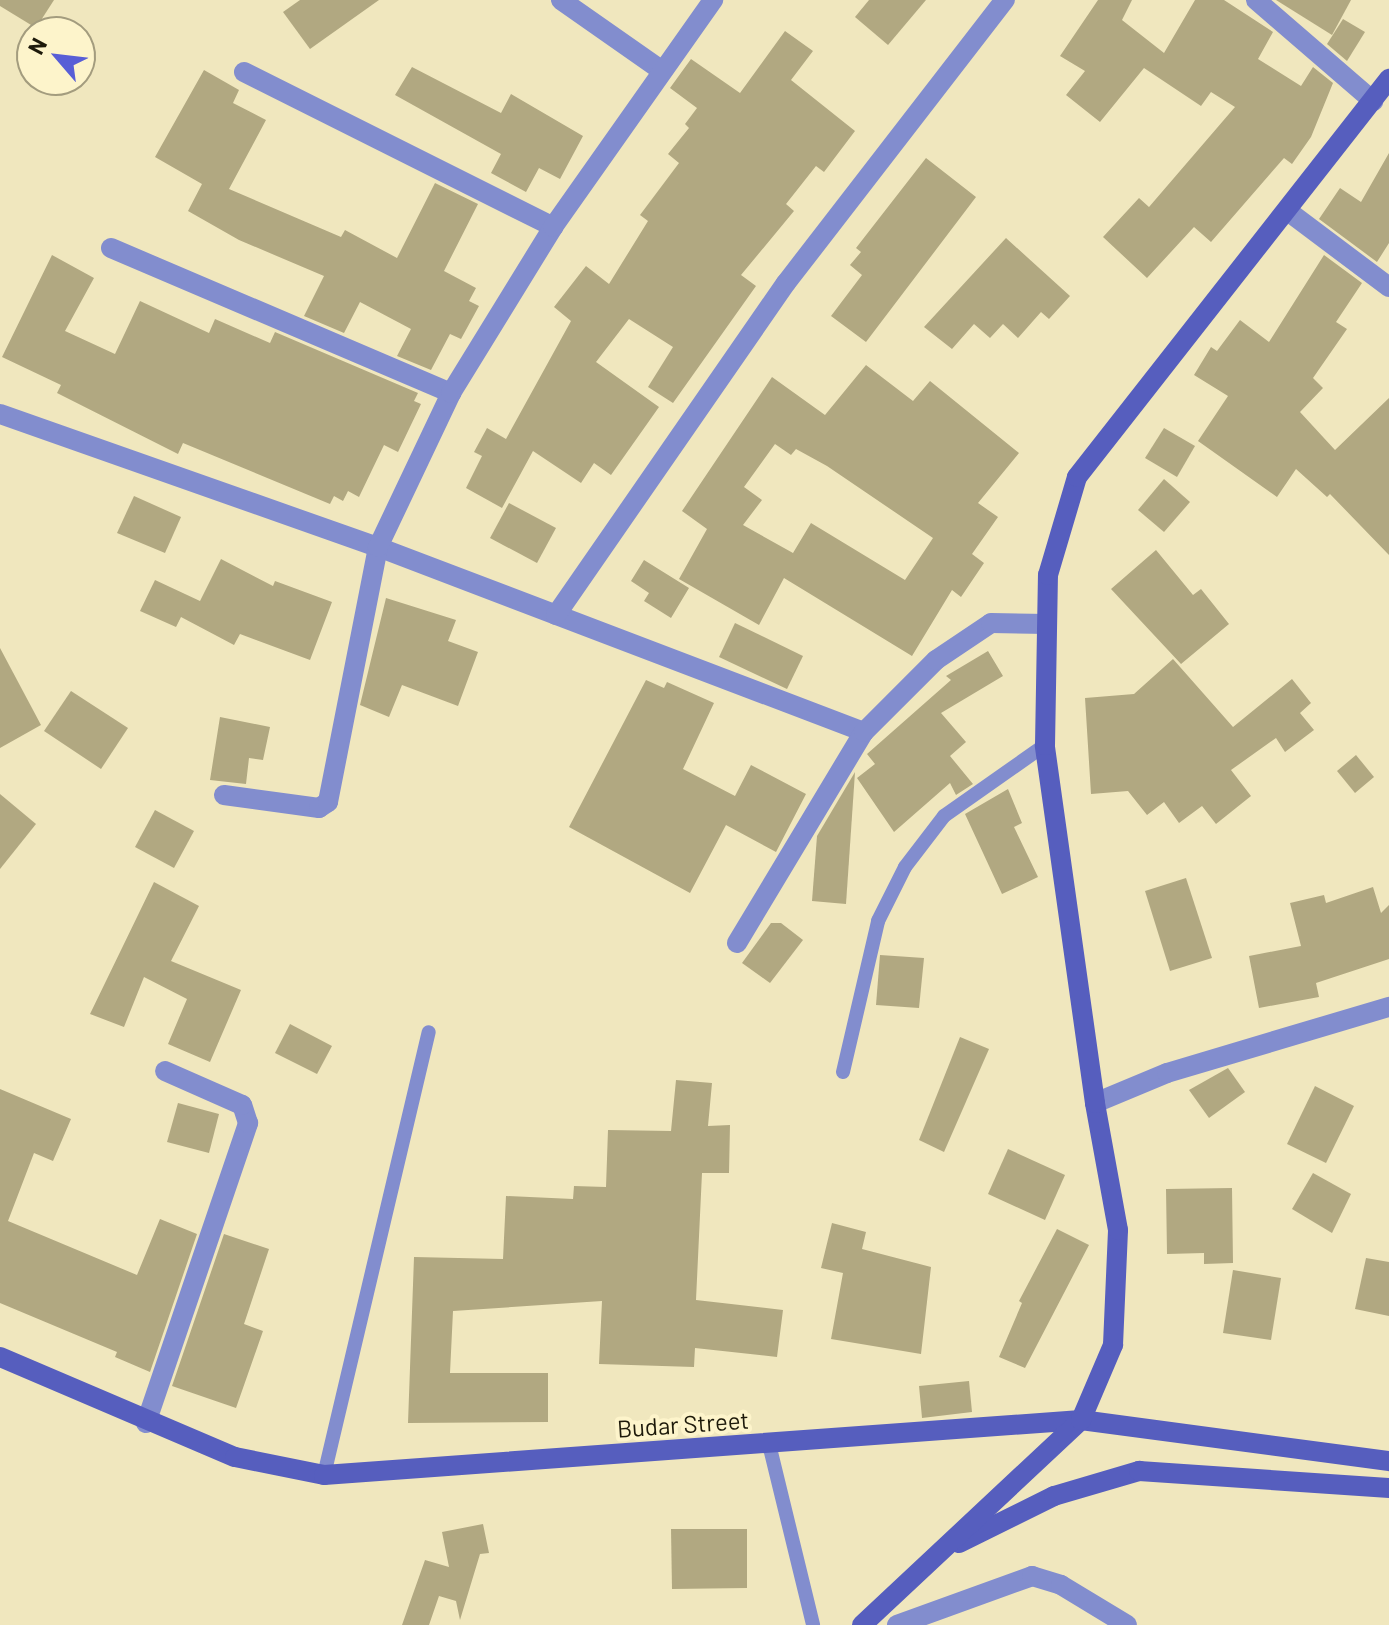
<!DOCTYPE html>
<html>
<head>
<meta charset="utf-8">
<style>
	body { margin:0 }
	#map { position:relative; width:1389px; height:1625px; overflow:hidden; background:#f0e7be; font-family:Barlow,sans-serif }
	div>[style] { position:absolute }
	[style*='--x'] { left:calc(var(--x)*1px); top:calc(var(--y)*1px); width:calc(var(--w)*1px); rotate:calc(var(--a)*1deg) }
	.building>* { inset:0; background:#b1a881 }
	.service>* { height:14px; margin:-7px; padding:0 7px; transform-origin:7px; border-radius:7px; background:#828dce }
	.minor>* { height:20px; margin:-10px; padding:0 10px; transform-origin:10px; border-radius:10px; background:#828dce }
	.secondary>* { height:20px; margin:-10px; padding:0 10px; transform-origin:10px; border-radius:10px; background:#565ebe }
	span { translate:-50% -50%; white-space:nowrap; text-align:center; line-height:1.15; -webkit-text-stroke:8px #fdf4cb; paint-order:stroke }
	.street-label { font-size:24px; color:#1d190a }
	.north { position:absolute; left:16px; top:16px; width:80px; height:80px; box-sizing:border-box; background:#fdf4cb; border:2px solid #a39c7e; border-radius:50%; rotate:298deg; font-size:22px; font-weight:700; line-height:32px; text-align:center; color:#1d190a }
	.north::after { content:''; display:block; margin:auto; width:28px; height:36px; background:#585ed6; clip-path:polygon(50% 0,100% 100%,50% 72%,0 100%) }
</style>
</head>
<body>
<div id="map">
	<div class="building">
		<i style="clip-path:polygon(0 0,54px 0,36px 28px,0 6px)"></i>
		<i style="clip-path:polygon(300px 0,379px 0,310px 49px,283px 12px)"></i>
		<i style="clip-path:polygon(869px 0,926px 0,888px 45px,855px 17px)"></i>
		<i style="clip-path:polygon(1098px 0,1132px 0,1122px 20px,1164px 53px,1195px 0,1224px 0,1273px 32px,1258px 59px,1301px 86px,1313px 67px,1333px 83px,1311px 137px,1292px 164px,1284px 158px,1211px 242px,1194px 227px,1147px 278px,1103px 237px,1139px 198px,1149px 207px,1235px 107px,1211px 92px,1201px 106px,1144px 68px,1100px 122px,1066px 95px,1085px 71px,1060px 56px)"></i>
		<i style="clip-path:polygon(1276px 0,1351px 0,1332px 35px)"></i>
		<i style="clip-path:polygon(1343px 19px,1365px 32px,1347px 61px,1327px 44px)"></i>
		<i style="clip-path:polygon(785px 31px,813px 51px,791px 80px,855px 131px,824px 172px,816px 166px,786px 204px,794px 211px,741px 275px,756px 286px,673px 403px,648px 387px,673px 347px,629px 319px,596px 362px,659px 407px,611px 475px,594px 463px,581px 483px,533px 451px,502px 508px,466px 488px,482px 456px,474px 452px,487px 428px,506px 439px,571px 321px,554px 307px,586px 266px,609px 284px,648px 221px,640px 215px,679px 163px,668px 154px,689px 128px,685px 124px,697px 108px,670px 88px,691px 59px,740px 93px)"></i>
		<i style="clip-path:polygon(412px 67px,501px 113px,511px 94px,583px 136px,560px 179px,539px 168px,526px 192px,491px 173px,501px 154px,395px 95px)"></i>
		<i style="clip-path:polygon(204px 70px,239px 90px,233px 103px,266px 120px,229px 189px,341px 237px,345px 230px,397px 258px,435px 183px,478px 204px,444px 271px,476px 288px,469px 301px,479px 306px,461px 339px,450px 334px,431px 370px,397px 356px,411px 329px,360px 302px,344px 333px,304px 316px,324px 276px,239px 240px,188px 211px,202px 184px,155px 157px)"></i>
		<i style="clip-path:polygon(1389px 153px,1389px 243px,1377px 262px,1319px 219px,1340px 188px,1361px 202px)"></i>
		<i style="clip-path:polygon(926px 158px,976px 197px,866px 342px,831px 316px,862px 275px,850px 265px,861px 252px,856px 248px)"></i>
		<i style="clip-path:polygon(1006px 238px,1070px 296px,1049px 319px,1041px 312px,1018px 338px,1003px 324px,990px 338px,974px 324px,952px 349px,924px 327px)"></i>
		<i style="clip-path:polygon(52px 255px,94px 278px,65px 331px,115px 354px,140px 301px,209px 333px,215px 319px,270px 343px,275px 332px,418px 393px,414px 401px,421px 404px,398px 452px,384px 445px,359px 497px,348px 491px,343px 501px,334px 496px,330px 504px,183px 443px,178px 454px,57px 393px,61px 385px,2px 357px)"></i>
		<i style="clip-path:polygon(1324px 255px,1362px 283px,1336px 322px,1347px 329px,1313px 378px,1323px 388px,1300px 412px,1335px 450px,1389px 398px,1389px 555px,1330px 494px,1327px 497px,1296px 469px,1277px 497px,1198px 441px,1228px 396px,1194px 375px,1211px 347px,1217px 351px,1240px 320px,1269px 342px)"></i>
		<i style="clip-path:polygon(evenodd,866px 365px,913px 401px,930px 381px,1019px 453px,978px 503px,998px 517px,972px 554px,984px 563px,961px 597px,952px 590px,912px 656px,784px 578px,759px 625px,679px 579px,707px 529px,682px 511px,772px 377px,825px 415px,866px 365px,775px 444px,791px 455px,796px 449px,827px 466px,933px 538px,905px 580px,811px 523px,793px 553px,743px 525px,762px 500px,744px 487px,775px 444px)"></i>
		<i style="clip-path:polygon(1164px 428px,1195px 446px,1177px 477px,1145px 458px)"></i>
		<i style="clip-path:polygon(1164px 479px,1190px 502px,1164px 532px,1138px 510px)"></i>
		<i style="clip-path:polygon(134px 496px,181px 517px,165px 553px,117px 533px)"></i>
		<i style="clip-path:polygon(509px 503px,556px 528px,537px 563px,490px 538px)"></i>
		<i style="clip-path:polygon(1156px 550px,1193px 595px,1201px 589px,1229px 624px,1181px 664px,1111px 589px)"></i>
		<i style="clip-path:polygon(221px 559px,273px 586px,275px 581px,332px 602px,310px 660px,240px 634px,234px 645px,181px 617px,176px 627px,140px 611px,155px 580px,200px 601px)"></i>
		<i style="clip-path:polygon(644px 560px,689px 588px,671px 618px,644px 601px,649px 593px,631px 581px)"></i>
		<i style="clip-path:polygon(386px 598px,456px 620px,448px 641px,478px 652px,458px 706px,402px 685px,389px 717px,360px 705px)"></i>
		<i style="clip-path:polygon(735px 623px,803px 656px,787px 689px,719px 657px)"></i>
		<i style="clip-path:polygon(0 648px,41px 725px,0 748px)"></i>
		<i style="clip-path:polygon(988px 651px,1003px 676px,941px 713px,966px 742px,950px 756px,973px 784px,956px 795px,950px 783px,894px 832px,857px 778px,875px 764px,867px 754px,951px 680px,946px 676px)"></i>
		<i style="clip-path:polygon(1173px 659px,1233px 727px,1292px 679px,1311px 703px,1300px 713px,1314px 730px,1285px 752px,1276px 738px,1231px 770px,1251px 796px,1216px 824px,1202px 806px,1179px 823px,1164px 802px,1147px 815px,1128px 791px,1091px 794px,1085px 698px,1134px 694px)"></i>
		<i style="clip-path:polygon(646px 680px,664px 688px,667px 682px,714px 703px,683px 769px,735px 796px,751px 765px,806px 794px,776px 852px,726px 825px,690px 893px,569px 827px)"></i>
		<i style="clip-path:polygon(71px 691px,128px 728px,101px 769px,44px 731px)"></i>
		<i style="clip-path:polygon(220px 717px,270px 727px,263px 760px,249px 758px,246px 784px,210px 780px)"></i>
		<i style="clip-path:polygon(1356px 755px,1374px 777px,1355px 793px,1337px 771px)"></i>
		<i style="clip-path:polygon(855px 772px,846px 904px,812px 901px,817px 836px)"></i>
		<i style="clip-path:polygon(1008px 789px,1022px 823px,1014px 827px,1038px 877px,1002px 894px,965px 814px)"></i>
		<i style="clip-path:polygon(0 794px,36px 824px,0 869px)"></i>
		<i style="clip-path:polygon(155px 810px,194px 831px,174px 868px,135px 847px)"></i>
		<i style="clip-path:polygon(1186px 878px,1212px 958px,1170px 971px,1145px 891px)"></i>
		<i style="clip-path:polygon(154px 882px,199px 906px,171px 961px,241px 990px,210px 1062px,168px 1044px,187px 999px,144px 977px,124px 1027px,90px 1014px)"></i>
		<i style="clip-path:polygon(1373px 887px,1381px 913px,1389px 905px,1389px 959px,1316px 983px,1319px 997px,1259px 1008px,1249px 956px,1301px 946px,1290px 903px,1324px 895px,1326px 903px)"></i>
		<i style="clip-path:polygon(771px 923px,781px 923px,803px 940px,770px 983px,742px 963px)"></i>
		<i style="clip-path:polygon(880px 955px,924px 958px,919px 1008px,876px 1005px)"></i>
		<i style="clip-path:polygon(290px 1024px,332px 1046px,317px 1074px,275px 1053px)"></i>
		<i style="clip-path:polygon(960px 1037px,989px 1049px,944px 1152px,919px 1140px)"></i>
		<i style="clip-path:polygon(1228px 1068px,1245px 1092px,1209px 1118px,1189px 1090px)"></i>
		<i style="clip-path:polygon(676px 1080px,712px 1083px,708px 1126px,730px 1125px,729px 1173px,702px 1173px,696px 1300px,783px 1310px,777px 1357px,695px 1348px,694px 1367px,599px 1364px,602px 1301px,453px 1311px,450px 1373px,548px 1373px,548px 1422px,408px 1423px,414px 1257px,503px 1259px,506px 1196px,573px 1199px,574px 1186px,606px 1187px,608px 1130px,671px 1131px)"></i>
		<i style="clip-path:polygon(1315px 1086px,1354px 1106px,1326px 1163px,1287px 1144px)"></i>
		<i style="clip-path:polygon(0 1089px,71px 1119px,53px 1161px,34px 1153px,8px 1221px,137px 1275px,160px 1219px,197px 1234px,150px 1372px,115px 1357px,117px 1352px,0 1303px)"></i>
		<i style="clip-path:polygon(178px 1103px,219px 1114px,209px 1153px,167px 1142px)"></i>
		<i style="clip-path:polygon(1008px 1149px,1065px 1175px,1045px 1220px,988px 1194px)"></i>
		<i style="clip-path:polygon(1313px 1173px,1351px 1194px,1332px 1233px,1292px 1209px)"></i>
		<i style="clip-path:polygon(1232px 1188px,1233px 1263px,1204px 1264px,1204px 1253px,1167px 1254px,1166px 1189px)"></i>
		<i style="clip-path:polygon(832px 1223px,866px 1232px,862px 1249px,931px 1267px,921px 1354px,831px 1339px,843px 1273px,821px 1268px)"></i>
		<i style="clip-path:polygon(1057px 1229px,1089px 1245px,1025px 1368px,999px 1357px,1022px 1303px,1019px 1301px)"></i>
		<i style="clip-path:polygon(224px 1234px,269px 1249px,244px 1324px,263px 1331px,236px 1408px,172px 1386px)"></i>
		<i style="clip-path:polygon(1366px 1258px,1389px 1262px,1389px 1316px,1355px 1309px)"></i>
		<i style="clip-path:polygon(1233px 1270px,1281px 1278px,1271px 1340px,1223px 1333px)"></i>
		<i style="clip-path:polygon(969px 1381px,972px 1412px,922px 1418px,919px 1386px)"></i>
		<i style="clip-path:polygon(483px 1524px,489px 1553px,480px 1554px,460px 1620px,456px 1601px,439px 1596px,429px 1625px,402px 1625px,425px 1560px,449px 1567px,442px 1532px)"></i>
		<i style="clip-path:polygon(671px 1529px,747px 1529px,747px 1588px,672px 1589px)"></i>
	</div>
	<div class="service">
		<i style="--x:843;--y:1072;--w:155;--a:-76.9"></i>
		<i style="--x:878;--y:921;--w:60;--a:-63.4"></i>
		<i style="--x:905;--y:867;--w:64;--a:-52.6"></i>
		<i style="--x:944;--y:816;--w:123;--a:-35.1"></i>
		<i style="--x:769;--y:1444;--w:186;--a:76.3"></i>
		<i style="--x:324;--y:1475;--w:455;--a:-76.7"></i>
	</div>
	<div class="minor">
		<i style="--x:561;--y:0;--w:122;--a:35"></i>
		<i style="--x:1256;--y:0;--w:155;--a:40.8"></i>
		<i style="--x:244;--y:72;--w:346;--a:26.6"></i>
		<i style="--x:1289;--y:212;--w:125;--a:36.9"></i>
		<i style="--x:111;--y:248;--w:370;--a:23.1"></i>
		<i style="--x:0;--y:414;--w:401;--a:19.4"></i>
		<i style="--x:378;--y:547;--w:520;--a:20.84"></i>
		<i style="--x:556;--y:615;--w:404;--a:-55.3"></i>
		<i style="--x:786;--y:283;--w:358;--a:-52.3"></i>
		<i style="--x:224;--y:795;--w:96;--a:7.8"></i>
		<i style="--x:319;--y:808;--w:11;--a:-34"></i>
		<i style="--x:328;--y:802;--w:260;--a:-78.9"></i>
		<i style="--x:378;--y:547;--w:170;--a:-64.6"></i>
		<i style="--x:451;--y:393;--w:195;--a:-58.4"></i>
		<i style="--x:553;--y:227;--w:278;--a:-54.8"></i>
		<i style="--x:737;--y:943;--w:246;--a:-59"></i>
		<i style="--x:864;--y:732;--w:102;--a:-45"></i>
		<i style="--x:936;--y:660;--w:66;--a:-33.9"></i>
		<i style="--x:991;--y:623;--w:56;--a:1"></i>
		<i style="--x:1095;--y:1103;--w:78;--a:-22.6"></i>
		<i style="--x:1167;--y:1073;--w:232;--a:-16.6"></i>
		<i style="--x:146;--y:1423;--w:317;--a:-71.2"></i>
		<i style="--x:248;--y:1123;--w:19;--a:-108"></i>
		<i style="--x:242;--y:1105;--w:84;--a:-156.2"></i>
		<i style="--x:897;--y:1625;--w:144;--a:-19.9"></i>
		<i style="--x:1032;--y:1576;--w:30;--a:17"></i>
		<i style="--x:1061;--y:1585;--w:77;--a:31.2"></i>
	</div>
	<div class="secondary">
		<i style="--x:0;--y:1357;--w:255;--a:23.1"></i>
		<i style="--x:235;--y:1457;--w:91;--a:11.4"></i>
		<i style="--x:324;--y:1475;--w:759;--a:-4.16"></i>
		<i style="--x:1081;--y:1420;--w:311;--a:7.6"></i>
		<i style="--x:959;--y:1543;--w:106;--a:-26.3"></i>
		<i style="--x:1054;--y:1496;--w:89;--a:-16.4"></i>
		<i style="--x:1139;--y:1471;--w:251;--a:3.9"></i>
		<i style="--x:862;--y:1625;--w:300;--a:-43.1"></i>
		<i style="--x:1081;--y:1420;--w:82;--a:-66.9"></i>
		<i style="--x:1113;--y:1345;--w:115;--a:-87.5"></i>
		<i style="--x:1118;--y:1230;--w:129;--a:-100.3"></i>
		<i style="--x:1095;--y:1103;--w:361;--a:-98"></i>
		<i style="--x:1045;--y:745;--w:170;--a:-89"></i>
		<i style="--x:1048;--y:575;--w:102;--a:-73.5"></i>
		<i style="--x:1077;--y:477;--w:506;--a:-51.91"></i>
	</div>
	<div class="street-label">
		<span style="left:683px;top:1424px;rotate:-4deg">Budar Street</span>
	</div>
	<div class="north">N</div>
</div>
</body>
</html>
